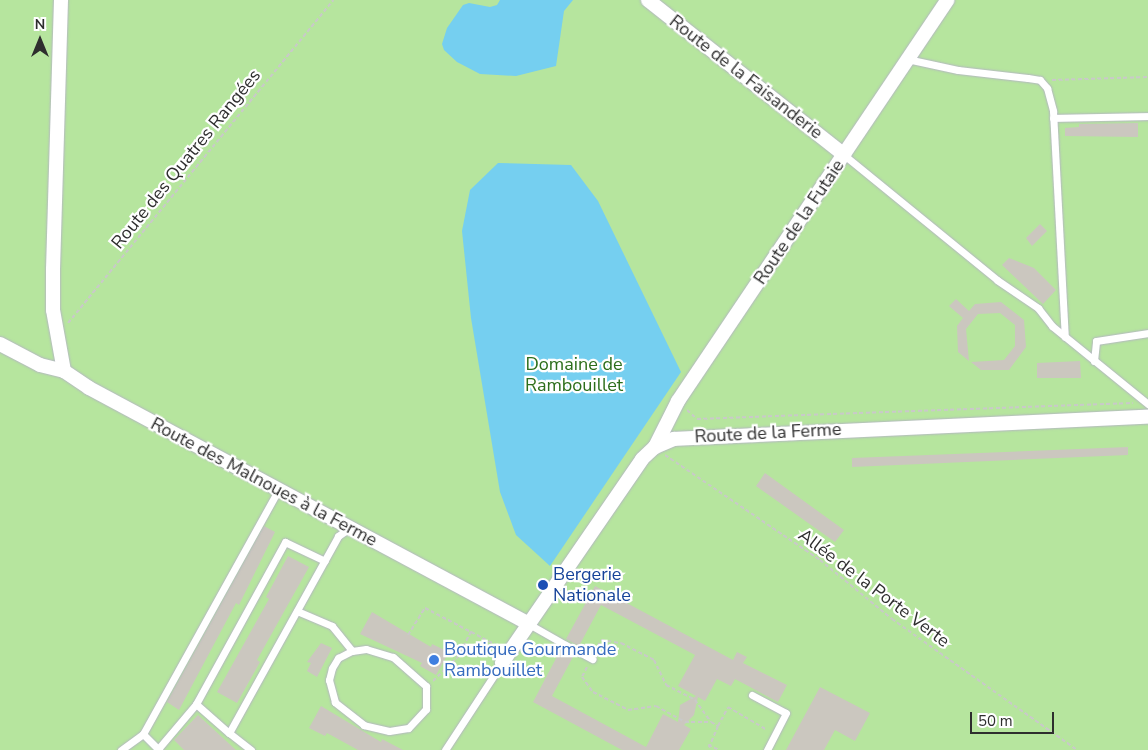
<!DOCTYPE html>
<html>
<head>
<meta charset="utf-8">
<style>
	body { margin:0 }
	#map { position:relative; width:1148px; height:750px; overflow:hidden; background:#efe9e1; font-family:"Nunito Sans",sans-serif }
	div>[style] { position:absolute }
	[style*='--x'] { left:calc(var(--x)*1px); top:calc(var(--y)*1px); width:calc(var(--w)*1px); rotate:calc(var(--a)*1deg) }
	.green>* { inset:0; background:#b6e59e }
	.water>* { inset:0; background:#75cff0 }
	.building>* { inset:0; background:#cbc7bf }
	.path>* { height:2px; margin-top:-1px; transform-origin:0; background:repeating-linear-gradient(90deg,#c9c9c9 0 4px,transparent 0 6.5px) }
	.roads { filter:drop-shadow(0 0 1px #b4b7c1) drop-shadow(0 0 1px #b4b7c1) }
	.lane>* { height:7px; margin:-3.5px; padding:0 3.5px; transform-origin:3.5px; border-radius:3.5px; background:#fff }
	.street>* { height:14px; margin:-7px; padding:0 7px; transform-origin:7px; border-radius:7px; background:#fff }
	.dots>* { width:14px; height:14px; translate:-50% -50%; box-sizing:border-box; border:2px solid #fff; border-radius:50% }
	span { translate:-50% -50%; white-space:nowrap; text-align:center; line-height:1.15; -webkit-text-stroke:4.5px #fff; paint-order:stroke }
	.street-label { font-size:18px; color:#2e2e2e }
	.park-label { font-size:18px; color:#2c6e1b }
	.transit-label { font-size:18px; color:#164399 }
	.left { translate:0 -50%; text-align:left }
	.shop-label { font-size:18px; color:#366cbe }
	.north { position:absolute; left:15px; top:15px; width:50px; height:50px; -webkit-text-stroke:4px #fff; paint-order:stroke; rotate:0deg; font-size:14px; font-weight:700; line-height:20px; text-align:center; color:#2e2e2e }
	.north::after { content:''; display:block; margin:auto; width:18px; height:22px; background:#2e2e2e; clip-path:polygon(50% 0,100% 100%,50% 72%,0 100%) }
	.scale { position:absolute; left:970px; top:712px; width:84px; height:22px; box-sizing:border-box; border:2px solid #2e2e2e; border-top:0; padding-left:6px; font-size:15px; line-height:18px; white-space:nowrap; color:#2e2e2e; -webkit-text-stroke:4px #fff; paint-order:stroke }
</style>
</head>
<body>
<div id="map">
	<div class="green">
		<i style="clip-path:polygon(0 0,1148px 0,1148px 750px,0 750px)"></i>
	</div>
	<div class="water">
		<i style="clip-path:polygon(500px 0,573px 0,564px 11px,556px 66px,516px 76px,480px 74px,457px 62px,444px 50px,442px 44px,447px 28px,463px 5px,469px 3px,490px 7px,497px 5px)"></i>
		<i style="clip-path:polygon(498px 163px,571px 165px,598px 201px,681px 372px,550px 566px,516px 535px,500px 492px,471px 318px,462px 231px,470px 190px)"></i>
	</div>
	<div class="building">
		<i style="clip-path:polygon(1138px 123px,1138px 137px,1065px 136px,1065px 128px,1079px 127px,1079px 124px)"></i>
		<i style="clip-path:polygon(1040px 224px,1047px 231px,1032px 246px,1026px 238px)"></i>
		<i style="clip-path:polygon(1009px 258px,1034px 268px,1056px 290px,1043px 304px,1002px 265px)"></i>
		<i style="clip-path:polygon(956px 299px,969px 311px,975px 304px,1001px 302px,1024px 320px,1026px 347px,1009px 370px,981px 370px,971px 362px,1004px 360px,1015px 346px,1015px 325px,1000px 313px,978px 314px,966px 329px,969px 361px,958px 352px,957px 326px,963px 318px,949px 306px)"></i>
		<i style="clip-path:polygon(1080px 361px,1081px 378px,1037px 378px,1037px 363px)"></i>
		<i style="clip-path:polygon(1128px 447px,1128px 455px,852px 467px,852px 458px)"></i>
		<i style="clip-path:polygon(765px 473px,844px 530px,835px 542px,756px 486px)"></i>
		<i style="clip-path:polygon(264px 526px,275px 532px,239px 605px,236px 603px,179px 710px,167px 702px)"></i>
		<i style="clip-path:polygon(288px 556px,309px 567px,257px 660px,260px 662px,237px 703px,217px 692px,269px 599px,266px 597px)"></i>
		<i style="clip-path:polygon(595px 586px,733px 660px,737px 652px,747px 657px,743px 663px,787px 685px,778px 702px,735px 679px,731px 686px,717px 679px,705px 701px,698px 697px,694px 715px,684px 725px,691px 729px,679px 750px,622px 750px,533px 702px,561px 649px,574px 655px,552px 696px,646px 747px,663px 714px,678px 722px,680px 705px,696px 696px,678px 686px,695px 655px,601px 605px,579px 646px,566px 639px)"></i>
		<i style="clip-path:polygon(372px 612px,431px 647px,432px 644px,449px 652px,436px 675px,420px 666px,422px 663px,360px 634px)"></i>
		<i style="clip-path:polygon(321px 643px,332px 648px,317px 677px,307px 671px,311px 663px,307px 662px)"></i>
		<i style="clip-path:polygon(820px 687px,870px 713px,855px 741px,835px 730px,824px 750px,786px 750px)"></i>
		<i style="clip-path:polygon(321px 706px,381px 742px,382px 739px,403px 750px,358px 750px,327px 733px,325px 736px,309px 728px)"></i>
		<i style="clip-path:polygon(198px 715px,236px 750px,184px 750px,174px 740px)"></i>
	</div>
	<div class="path">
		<i style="--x:1052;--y:80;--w:96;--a:-1.8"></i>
		<i style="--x:68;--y:323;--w:418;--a:-50.6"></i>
		<i style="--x:687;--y:410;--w:13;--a:42"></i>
		<i style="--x:697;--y:419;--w:436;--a:-2.1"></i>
		<i style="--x:665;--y:455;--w:187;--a:34.1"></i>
		<i style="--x:820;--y:560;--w:93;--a:39.3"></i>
		<i style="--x:892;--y:619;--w:227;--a:35.3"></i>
		<i style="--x:408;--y:635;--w:32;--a:-58"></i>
		<i style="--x:425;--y:608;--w:82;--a:27.5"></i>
		<i style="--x:595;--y:652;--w:13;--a:-63"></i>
		<i style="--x:601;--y:640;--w:20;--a:9"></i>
		<i style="--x:621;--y:643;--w:37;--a:27"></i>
		<i style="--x:654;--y:660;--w:28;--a:64"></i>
		<i style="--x:666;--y:685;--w:33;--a:27"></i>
		<i style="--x:695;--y:700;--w:27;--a:54"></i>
		<i style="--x:587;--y:667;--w:11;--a:117"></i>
		<i style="--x:582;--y:677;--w:19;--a:54"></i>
		<i style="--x:593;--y:692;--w:39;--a:27"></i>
		<i style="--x:628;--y:710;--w:28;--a:-8"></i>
		<i style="--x:656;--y:706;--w:33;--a:29"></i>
		<i style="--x:685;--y:722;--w:26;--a:0"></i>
		<i style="--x:711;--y:722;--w:8;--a:30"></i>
		<i style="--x:718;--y:726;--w:26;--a:113"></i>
		<i style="--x:433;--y:681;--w:33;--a:-44"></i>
		<i style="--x:457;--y:658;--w:30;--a:-62"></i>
		<i style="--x:718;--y:726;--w:21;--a:-62"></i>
		<i style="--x:728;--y:707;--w:45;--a:30.5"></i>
		<i style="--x:708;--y:745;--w:12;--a:24"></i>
	</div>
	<div class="roads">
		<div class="lane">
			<i style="--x:907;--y:59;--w:52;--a:12.2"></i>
			<i style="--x:958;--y:70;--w:70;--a:6.5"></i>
			<i style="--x:1028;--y:78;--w:12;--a:9"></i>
			<i style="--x:1040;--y:80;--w:11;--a:49"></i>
			<i style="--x:1047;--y:88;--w:24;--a:75"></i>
			<i style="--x:1053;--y:111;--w:226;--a:87"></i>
			<i style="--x:1053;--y:118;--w:95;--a:-1.2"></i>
			<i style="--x:844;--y:155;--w:198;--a:39.2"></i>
			<i style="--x:997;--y:280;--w:50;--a:34.3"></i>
			<i style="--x:1038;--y:308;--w:23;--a:52"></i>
			<i style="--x:1052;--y:326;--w:124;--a:39.1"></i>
			<i style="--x:1094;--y:361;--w:20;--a:-84"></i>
			<i style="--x:1096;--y:341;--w:53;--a:-8.7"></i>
			<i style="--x:297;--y:611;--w:38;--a:23"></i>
			<i style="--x:332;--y:626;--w:32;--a:51"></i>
			<i style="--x:527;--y:623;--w:43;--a:29.6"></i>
			<i style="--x:566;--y:645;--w:30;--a:28"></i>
			<i style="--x:366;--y:649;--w:28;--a:17"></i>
			<i style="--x:393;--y:657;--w:44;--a:41.3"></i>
			<i style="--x:426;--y:686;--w:23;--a:90"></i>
			<i style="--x:426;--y:709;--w:26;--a:133"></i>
			<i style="--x:408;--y:728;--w:19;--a:171"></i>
			<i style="--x:389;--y:731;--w:26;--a:-167"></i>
			<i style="--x:364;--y:725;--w:37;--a:-142"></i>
			<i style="--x:335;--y:702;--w:23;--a:-105"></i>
			<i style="--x:329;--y:680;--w:12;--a:-76"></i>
			<i style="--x:332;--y:668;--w:12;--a:-59"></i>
			<i style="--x:338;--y:658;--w:16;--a:-27"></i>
			<i style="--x:352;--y:651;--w:14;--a:-8"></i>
			<i style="--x:752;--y:695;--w:38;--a:28"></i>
			<i style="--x:786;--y:713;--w:42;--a:117.2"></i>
			<i style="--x:196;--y:704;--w:44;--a:41.3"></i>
			<i style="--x:143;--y:734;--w:23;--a:45"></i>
			<i style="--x:158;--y:749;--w:59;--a:-49.8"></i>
			<i style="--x:196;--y:704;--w:185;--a:-61.2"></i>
			<i style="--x:285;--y:542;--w:44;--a:25.4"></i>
			<i style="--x:121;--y:750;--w:27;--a:-36"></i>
			<i style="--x:143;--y:734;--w:279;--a:-61"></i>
			<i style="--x:251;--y:750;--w:28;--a:-142"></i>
			<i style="--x:229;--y:733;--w:225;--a:-61"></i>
			<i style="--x:338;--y:536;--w:14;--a:-34"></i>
			<i style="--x:445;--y:750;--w:104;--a:-56.8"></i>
		</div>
		<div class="street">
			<i style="--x:61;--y:0;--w:269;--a:91.7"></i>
			<i style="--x:53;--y:269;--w:41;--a:90"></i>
			<i style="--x:53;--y:310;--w:62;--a:79.8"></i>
			<i style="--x:648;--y:0;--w:250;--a:38.3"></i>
			<i style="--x:0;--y:344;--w:45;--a:27.7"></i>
			<i style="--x:40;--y:365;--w:25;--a:14"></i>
			<i style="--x:64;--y:371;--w:30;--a:34"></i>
			<i style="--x:89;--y:388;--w:497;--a:28.2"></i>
			<i style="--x:655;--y:447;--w:51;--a:-63.4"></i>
			<i style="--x:678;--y:401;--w:483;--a:-56.1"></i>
			<i style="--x:502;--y:663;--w:247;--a:-55.5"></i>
			<i style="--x:642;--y:459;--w:18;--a:-43"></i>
			<i style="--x:655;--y:447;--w:21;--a:-23"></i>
			<i style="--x:674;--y:439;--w:475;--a:-2.7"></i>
		</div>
	</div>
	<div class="dots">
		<i style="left:543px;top:585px;background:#1a4fb4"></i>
		<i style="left:434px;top:660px;background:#3f7fe0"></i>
	</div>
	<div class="street-label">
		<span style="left:746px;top:77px;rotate:38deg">Route de la Faisanderie</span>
		<span style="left:186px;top:159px;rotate:-51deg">Route des Quatres Rangées</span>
		<span style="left:799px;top:222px;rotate:-56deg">Route de la Futaie</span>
		<span style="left:768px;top:433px;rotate:-3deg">Route de la Ferme</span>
		<span style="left:264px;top:482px;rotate:28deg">Route des Malnoues à la Ferme</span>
		<span style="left:874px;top:588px;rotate:37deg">Allée de la Porte Verte</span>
	</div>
	<div class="park-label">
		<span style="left:574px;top:375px">Domaine de<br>Rambouillet</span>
	</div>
	<div class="transit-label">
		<span class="left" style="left:553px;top:585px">Bergerie<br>Nationale</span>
	</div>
	<div class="shop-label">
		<span class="left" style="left:444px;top:660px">Boutique Gourmande<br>Rambouillet</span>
	</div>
	<div class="north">N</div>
	<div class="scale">50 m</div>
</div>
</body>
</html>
